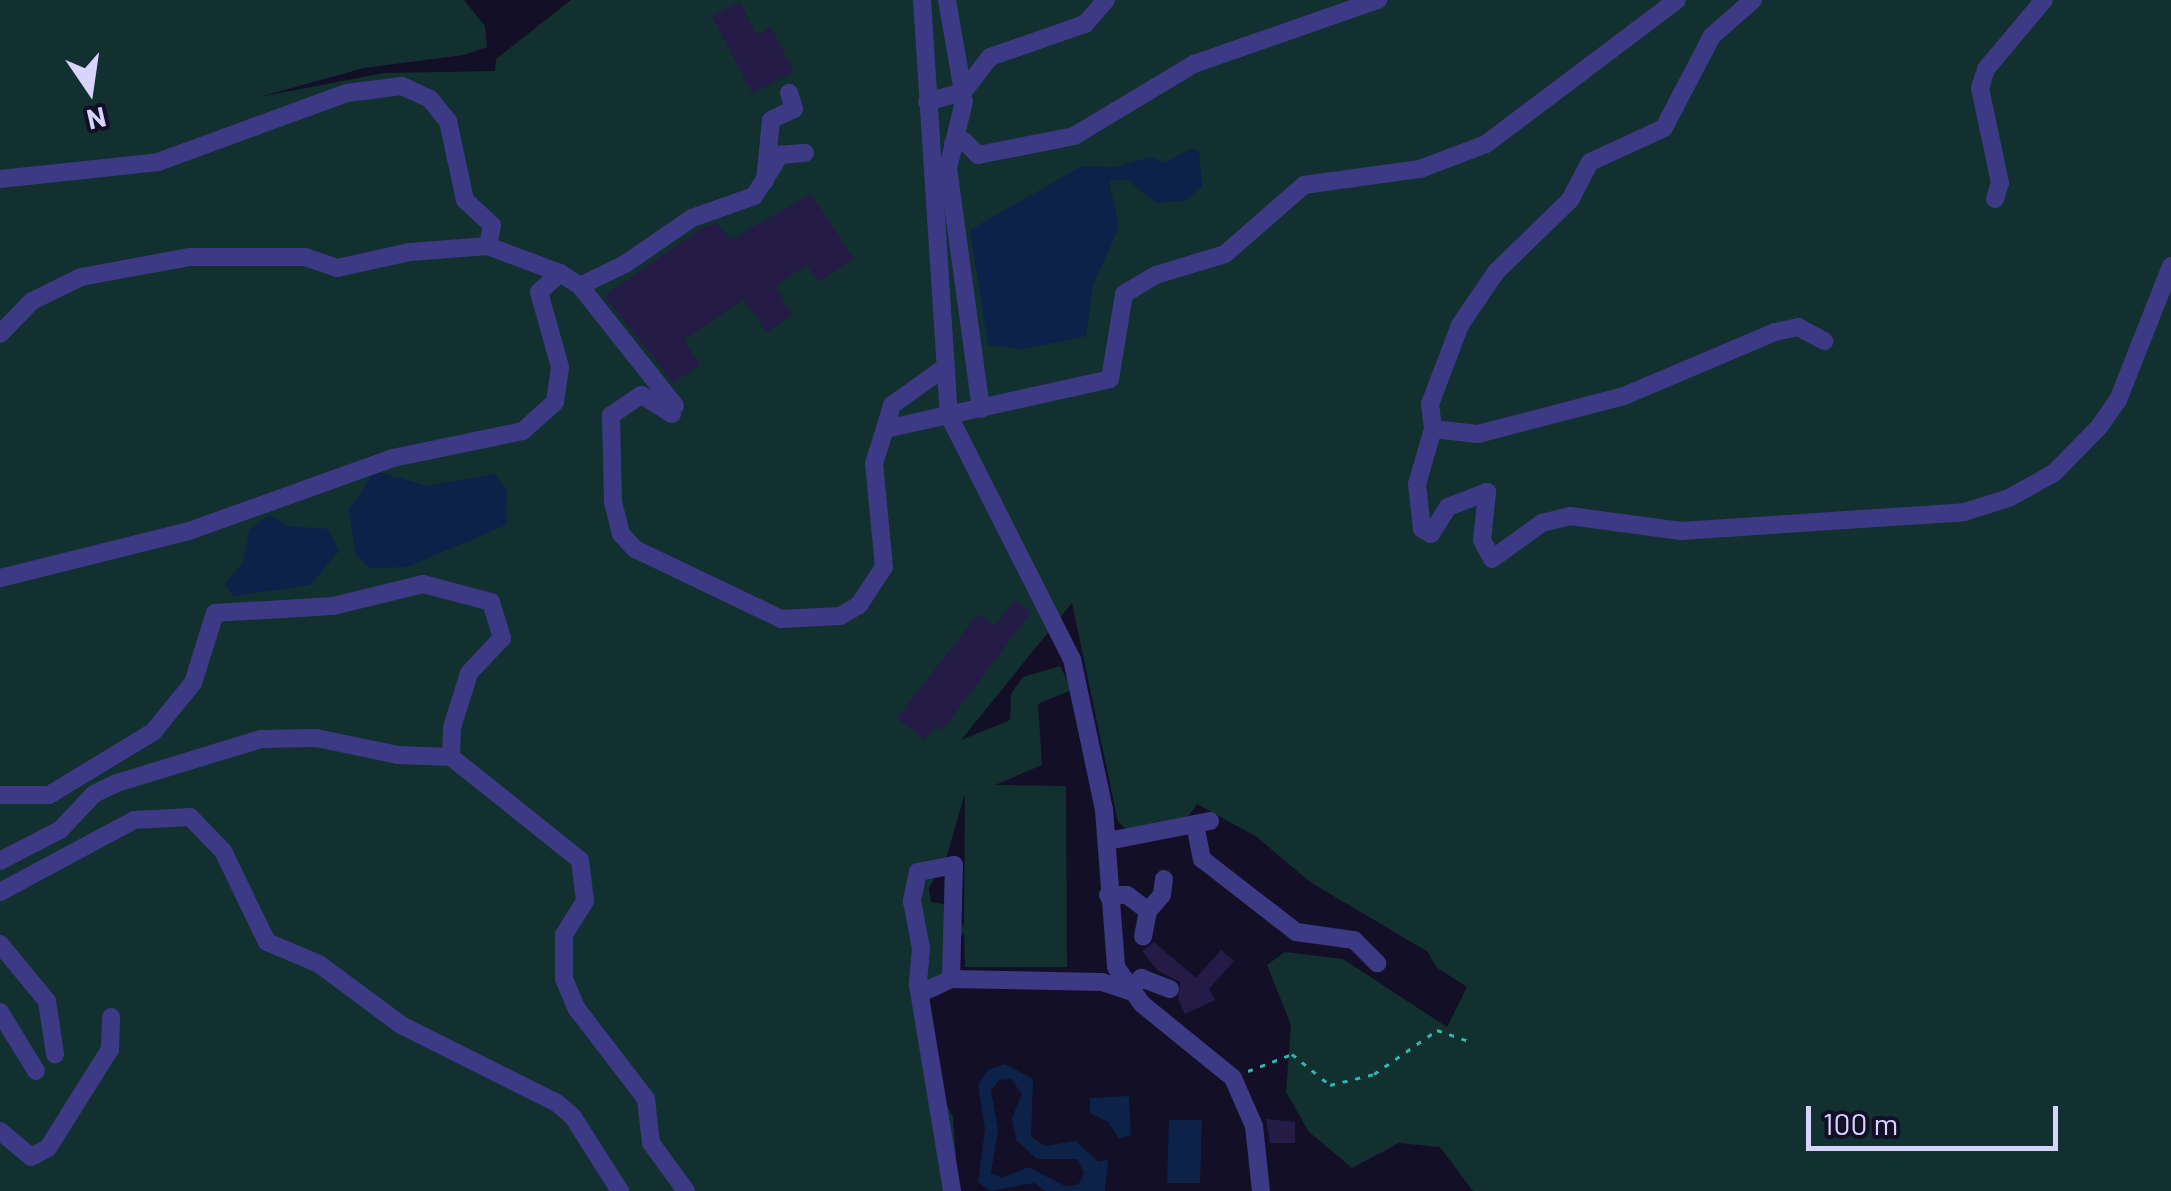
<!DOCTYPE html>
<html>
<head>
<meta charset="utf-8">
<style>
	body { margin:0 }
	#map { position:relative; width:2171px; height:1191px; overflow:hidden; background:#130f26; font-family:Barlow,sans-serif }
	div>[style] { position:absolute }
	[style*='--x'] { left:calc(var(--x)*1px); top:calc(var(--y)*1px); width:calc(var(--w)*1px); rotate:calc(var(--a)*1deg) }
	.green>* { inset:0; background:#12302f }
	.water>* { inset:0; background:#0c2248 }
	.building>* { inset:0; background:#241b47 }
	.path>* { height:2.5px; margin-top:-1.25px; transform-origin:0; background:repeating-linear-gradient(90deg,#2fb8b0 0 5px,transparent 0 13px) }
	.minor>* { height:18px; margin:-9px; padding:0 9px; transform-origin:9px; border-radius:9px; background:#3d3a85 }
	span { translate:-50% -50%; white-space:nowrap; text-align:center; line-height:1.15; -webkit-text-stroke:9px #130f26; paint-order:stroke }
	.north { position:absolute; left:40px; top:40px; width:100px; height:100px; -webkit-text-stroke:8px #130f26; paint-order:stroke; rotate:167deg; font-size:28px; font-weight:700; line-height:40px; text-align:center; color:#d9d4ff }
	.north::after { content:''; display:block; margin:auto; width:35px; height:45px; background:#d9d4ff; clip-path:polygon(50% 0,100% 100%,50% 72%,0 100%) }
	.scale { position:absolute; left:1806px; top:1106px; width:252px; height:45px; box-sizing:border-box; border:5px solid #d9d4ff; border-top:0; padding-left:12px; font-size:30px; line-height:35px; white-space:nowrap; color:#d9d4ff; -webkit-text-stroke:8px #130f26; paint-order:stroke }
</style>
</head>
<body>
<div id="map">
	<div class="green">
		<i style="clip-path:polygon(evenodd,0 0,464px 0,485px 26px,487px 47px,464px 55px,364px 68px,259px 97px,384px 73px,495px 71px,496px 59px,571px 0,2171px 0,2171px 1191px,1473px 1191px,1440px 1147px,1399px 1143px,1352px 1168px,1309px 1132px,1286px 1092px,1291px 1025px,1267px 965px,1285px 952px,1343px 959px,1447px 1027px,1467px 987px,1436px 967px,1428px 952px,1310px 882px,1257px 837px,1197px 804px,1179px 830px,1142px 843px,1118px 822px,1072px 603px,961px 740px,1010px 720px,1011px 694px,1023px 677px,1060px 666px,1072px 690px,1038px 704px,1042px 765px,995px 785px,1066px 786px,1067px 967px,965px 967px,964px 932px,954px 947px,957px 976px,912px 997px,936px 1085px,953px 1117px,956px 1156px,944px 1191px,0 1191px,0 0,964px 796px,965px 797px,964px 928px,955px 906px,931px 902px,929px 888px,947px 856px,964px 796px)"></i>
	</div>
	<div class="water">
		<i style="clip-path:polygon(1192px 148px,1199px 151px,1202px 187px,1185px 201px,1157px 203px,1126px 179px,1109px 181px,1119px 227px,1093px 285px,1086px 336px,1023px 349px,988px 345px,970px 230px,1082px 166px,1116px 167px,1151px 157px,1165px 163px)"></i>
		<i style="clip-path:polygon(375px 471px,427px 486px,494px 474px,507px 489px,506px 525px,407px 567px,370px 568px,356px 556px,349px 510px)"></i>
		<i style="clip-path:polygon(270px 515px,287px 526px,328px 529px,339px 551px,310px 585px,234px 596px,224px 584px,242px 564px,250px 529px)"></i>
		<i style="clip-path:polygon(evenodd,1005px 1064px,1033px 1079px,1031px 1137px,1045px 1146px,1076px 1141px,1098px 1162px,1108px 1159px,1105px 1191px,1045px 1191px,1034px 1183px,990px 1191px,978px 1182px,985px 1129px,978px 1085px,988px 1070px,1005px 1064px,1011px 1079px,1022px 1094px,1012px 1118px,1016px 1140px,1037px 1159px,1077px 1159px,1084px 1173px,1078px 1185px,1065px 1186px,1028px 1167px,1002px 1178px,991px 1173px,998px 1130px,991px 1090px,999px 1080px,1011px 1079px)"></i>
		<i style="clip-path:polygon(1129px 1096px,1131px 1135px,1119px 1139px,1108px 1122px,1090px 1113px,1090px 1098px)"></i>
		<i style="clip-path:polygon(1169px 1120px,1202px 1120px,1200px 1183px,1167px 1183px)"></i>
	</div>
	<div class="building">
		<i style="clip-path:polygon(740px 2px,757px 35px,771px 27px,794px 72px,752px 93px,712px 16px)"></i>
		<i style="clip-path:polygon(811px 194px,854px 259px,818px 282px,807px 265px,775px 286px,792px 315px,767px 333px,744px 300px,684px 340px,700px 365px,673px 383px,604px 296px,702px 228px,716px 223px,732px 239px)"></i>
		<i style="clip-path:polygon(1016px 600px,1031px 612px,942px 731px,936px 726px,925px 740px,897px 718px,978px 614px,994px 626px)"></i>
		<i style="clip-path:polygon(1154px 942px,1196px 978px,1221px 950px,1234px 961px,1209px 989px,1215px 1000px,1185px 1014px,1178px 999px,1180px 982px,1158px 971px,1142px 951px)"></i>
		<i style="clip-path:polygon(1266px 1119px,1295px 1122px,1295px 1143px,1270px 1143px)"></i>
	</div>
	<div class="path">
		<i style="--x:1248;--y:1071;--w:47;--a:-21.1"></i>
		<i style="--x:1292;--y:1054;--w:49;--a:39.2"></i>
		<i style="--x:1330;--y:1085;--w:45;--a:-14"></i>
		<i style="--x:1374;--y:1074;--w:77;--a:-34.9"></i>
		<i style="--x:1437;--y:1030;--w:34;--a:19"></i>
	</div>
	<div class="minor">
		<i style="--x:922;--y:0;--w:417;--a:86.3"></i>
		<i style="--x:949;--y:416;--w:272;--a:63.2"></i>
		<i style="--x:1072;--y:659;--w:154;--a:78"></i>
		<i style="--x:1104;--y:810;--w:157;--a:85.6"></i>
		<i style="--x:1116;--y:967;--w:45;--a:54.9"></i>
		<i style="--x:1142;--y:1004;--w:117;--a:39.1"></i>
		<i style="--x:1233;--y:1078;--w:52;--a:66.4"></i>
		<i style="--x:1254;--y:1126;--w:65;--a:83.9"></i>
		<i style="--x:947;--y:0;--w:93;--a:80.1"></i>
		<i style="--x:1753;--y:0;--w:55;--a:138.7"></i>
		<i style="--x:1712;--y:36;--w:104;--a:117.6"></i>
		<i style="--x:1664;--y:128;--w:81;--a:155.3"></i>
		<i style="--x:1590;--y:162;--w:43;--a:117.8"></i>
		<i style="--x:1570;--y:200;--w:103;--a:135.8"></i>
		<i style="--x:1496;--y:272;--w:64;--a:124.2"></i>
		<i style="--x:1460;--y:325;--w:85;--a:110.8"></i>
		<i style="--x:1430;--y:404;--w:25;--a:83"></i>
		<i style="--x:1433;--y:429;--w:45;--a:6.3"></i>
		<i style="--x:1478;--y:434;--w:151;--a:-14.6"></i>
		<i style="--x:1624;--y:396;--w:164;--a:-23"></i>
		<i style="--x:1775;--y:332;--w:24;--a:-12"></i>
		<i style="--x:1798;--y:327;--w:30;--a:28"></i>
		<i style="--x:964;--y:101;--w:69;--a:103.4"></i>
		<i style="--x:948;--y:168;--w:243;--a:82.2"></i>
		<i style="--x:927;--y:102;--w:37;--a:-16"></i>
		<i style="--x:963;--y:92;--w:44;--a:-52.4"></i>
		<i style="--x:990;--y:57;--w:101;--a:-19.2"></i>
		<i style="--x:1085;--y:24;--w:32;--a:-49"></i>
		<i style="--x:953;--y:144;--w:11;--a:-15"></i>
		<i style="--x:964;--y:141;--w:20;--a:45"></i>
		<i style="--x:978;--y:155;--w:98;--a:-11.2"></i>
		<i style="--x:1074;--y:136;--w:140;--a:-31"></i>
		<i style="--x:1194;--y:64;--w:195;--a:-19.2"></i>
		<i style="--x:0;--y:179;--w:159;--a:-6.1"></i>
		<i style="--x:158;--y:162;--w:201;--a:-20.1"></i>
		<i style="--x:347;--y:93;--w:55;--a:-7.3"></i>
		<i style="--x:402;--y:86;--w:31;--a:25"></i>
		<i style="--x:430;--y:99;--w:28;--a:51"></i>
		<i style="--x:448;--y:121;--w:81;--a:77.9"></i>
		<i style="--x:465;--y:200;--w:37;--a:43"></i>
		<i style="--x:492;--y:225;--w:21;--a:101"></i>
		<i style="--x:765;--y:181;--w:61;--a:-84.4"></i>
		<i style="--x:771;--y:120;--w:25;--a:-26"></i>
		<i style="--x:794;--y:109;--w:17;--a:-107"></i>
		<i style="--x:1995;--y:199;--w:17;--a:-73"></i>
		<i style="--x:2000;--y:183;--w:97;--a:-101.9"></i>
		<i style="--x:1980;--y:88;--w:20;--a:-72"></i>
		<i style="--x:1986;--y:69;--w:90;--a:-50"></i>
		<i style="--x:560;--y:273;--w:24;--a:33"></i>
		<i style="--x:580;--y:286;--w:50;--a:-26.1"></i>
		<i style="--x:625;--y:264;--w:81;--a:-34.5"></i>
		<i style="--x:692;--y:218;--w:66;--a:-19.5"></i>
		<i style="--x:754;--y:196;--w:49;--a:-57.6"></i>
		<i style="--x:780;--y:155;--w:25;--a:-5"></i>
		<i style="--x:580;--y:286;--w:153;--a:51.6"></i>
		<i style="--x:0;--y:334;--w:46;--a:-45.9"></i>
		<i style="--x:32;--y:301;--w:55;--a:-26.1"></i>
		<i style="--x:81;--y:277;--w:111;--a:-10.4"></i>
		<i style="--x:190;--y:257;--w:115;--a:0"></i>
		<i style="--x:305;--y:257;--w:34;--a:19"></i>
		<i style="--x:337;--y:268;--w:75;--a:-12.4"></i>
		<i style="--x:410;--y:252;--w:78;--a:-4.4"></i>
		<i style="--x:488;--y:246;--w:77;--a:20.6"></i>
		<i style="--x:560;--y:273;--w:28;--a:138"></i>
		<i style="--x:539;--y:292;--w:78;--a:74.4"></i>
		<i style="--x:560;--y:367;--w:35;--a:98"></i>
		<i style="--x:555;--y:402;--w:43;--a:137.8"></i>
		<i style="--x:523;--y:431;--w:133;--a:168.3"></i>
		<i style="--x:393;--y:458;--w:217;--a:160.3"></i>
		<i style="--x:189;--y:531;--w:195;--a:166"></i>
		<i style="--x:672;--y:414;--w:36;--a:-148"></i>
		<i style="--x:641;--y:395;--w:36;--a:146"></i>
		<i style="--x:611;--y:415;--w:87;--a:88.7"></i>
		<i style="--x:613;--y:502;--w:33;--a:76"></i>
		<i style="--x:621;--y:534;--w:21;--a:47"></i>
		<i style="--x:635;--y:549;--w:162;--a:25.6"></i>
		<i style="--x:781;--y:619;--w:59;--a:-2.9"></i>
		<i style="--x:840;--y:616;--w:22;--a:-30"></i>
		<i style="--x:859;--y:605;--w:45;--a:-56.7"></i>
		<i style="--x:884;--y:567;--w:104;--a:-95.5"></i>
		<i style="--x:874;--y:463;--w:36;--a:-72"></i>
		<i style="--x:885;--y:429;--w:230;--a:-12.5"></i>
		<i style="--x:1110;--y:379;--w:86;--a:-80.6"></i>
		<i style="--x:1124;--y:294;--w:37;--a:-31"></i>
		<i style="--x:1156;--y:275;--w:72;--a:-16.9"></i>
		<i style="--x:1225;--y:254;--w:105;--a:-41.1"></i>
		<i style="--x:1304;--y:185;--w:117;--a:-7.9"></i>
		<i style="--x:1420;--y:169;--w:71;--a:-20.7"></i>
		<i style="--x:1486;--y:144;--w:239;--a:-37"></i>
		<i style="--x:885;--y:429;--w:25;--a:-74"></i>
		<i style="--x:892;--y:405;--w:64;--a:-35.4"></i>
		<i style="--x:1433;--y:429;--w:57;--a:106.2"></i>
		<i style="--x:1417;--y:484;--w:45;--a:83.7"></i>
		<i style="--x:1422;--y:529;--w:10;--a:29"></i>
		<i style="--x:1431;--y:534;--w:32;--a:-58"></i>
		<i style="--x:1448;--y:507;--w:42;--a:-21"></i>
		<i style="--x:1487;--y:492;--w:48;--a:95.9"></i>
		<i style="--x:1482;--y:540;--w:21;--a:62"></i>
		<i style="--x:1492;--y:559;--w:62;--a:-35.8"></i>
		<i style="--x:1542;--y:523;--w:29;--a:-14"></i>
		<i style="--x:1570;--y:516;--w:112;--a:7.7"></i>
		<i style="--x:1681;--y:531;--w:284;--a:-3.8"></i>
		<i style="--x:1964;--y:512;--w:47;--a:-17.3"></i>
		<i style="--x:2009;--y:498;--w:51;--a:-29.1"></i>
		<i style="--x:2054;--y:473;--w:64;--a:-45.6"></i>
		<i style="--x:2099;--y:427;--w:33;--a:-55"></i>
		<i style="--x:2118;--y:400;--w:144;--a:-68.4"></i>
		<i style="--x:0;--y:795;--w:49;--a:0"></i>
		<i style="--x:49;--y:795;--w:122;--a:-31.2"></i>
		<i style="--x:153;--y:732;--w:63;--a:-50.8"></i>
		<i style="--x:193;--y:683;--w:73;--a:-72.6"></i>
		<i style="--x:215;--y:613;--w:118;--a:-3.4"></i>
		<i style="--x:333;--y:606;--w:93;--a:-13.7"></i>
		<i style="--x:423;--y:584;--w:70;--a:14.8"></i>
		<i style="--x:491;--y:602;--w:38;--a:73"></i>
		<i style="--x:502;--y:638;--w:48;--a:133.3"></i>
		<i style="--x:469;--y:673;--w:58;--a:107.2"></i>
		<i style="--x:452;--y:728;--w:29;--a:92"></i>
		<i style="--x:451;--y:757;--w:165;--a:38.6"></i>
		<i style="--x:580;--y:860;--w:41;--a:83"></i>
		<i style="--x:585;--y:901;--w:40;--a:122"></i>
		<i style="--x:564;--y:935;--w:44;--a:90"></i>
		<i style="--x:564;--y:979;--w:33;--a:67"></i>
		<i style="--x:577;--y:1009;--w:113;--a:52.5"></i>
		<i style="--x:646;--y:1099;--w:44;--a:83.5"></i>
		<i style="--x:651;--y:1143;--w:59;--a:53.9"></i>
		<i style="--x:1195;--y:824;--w:36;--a:79"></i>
		<i style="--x:1202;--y:859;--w:119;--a:37.8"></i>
		<i style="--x:1296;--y:932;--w:59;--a:7.9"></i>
		<i style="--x:1354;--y:940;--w:33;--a:45"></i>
		<i style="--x:1108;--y:841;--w:104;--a:-11.1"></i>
		<i style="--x:0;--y:861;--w:68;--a:-27.3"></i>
		<i style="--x:60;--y:830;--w:50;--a:-46.6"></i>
		<i style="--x:94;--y:794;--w:25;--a:-26"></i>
		<i style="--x:117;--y:783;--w:151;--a:-17"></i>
		<i style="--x:261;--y:739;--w:55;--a:-1"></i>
		<i style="--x:316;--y:738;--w:84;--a:11.7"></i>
		<i style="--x:398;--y:755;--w:53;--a:2.2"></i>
		<i style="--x:0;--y:892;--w:152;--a:-28.2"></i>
		<i style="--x:134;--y:820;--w:56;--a:-3.1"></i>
		<i style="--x:190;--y:817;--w:47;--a:45.9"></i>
		<i style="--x:223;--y:851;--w:101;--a:64.2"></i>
		<i style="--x:267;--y:942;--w:56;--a:22.9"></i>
		<i style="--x:319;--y:964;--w:102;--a:36.6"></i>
		<i style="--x:401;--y:1025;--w:174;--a:26.6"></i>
		<i style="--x:557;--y:1103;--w:21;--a:41"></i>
		<i style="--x:573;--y:1117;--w:88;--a:57.6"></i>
		<i style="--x:1108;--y:895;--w:19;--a:0"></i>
		<i style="--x:1127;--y:895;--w:26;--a:37"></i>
		<i style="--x:1148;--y:911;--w:26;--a:101"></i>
		<i style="--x:1148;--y:911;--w:21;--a:-49"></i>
		<i style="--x:1162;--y:895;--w:16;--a:-83"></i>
		<i style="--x:0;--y:944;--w:74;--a:50.5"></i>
		<i style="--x:47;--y:1001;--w:54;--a:81.4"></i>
		<i style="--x:951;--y:979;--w:151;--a:1.1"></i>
		<i style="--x:1102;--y:982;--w:28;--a:18"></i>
		<i style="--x:1129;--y:991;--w:18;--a:-47"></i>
		<i style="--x:1141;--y:978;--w:31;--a:21"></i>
		<i style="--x:921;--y:993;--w:33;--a:-25"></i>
		<i style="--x:951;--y:979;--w:114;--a:-88.5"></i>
		<i style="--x:954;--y:865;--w:37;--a:169"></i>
		<i style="--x:918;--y:872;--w:30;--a:102"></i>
		<i style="--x:912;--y:901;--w:48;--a:79.2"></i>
		<i style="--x:921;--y:948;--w:37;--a:95"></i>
		<i style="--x:918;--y:985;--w:209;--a:80.6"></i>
		<i style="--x:0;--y:1012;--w:69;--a:58.6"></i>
		<i style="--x:0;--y:1131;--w:40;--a:40"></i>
		<i style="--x:31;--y:1157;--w:19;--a:-28"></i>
		<i style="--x:48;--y:1148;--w:117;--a:-57.9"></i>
		<i style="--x:110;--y:1049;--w:32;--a:-88"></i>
	</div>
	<div class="north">N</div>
	<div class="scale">100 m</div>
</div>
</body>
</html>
